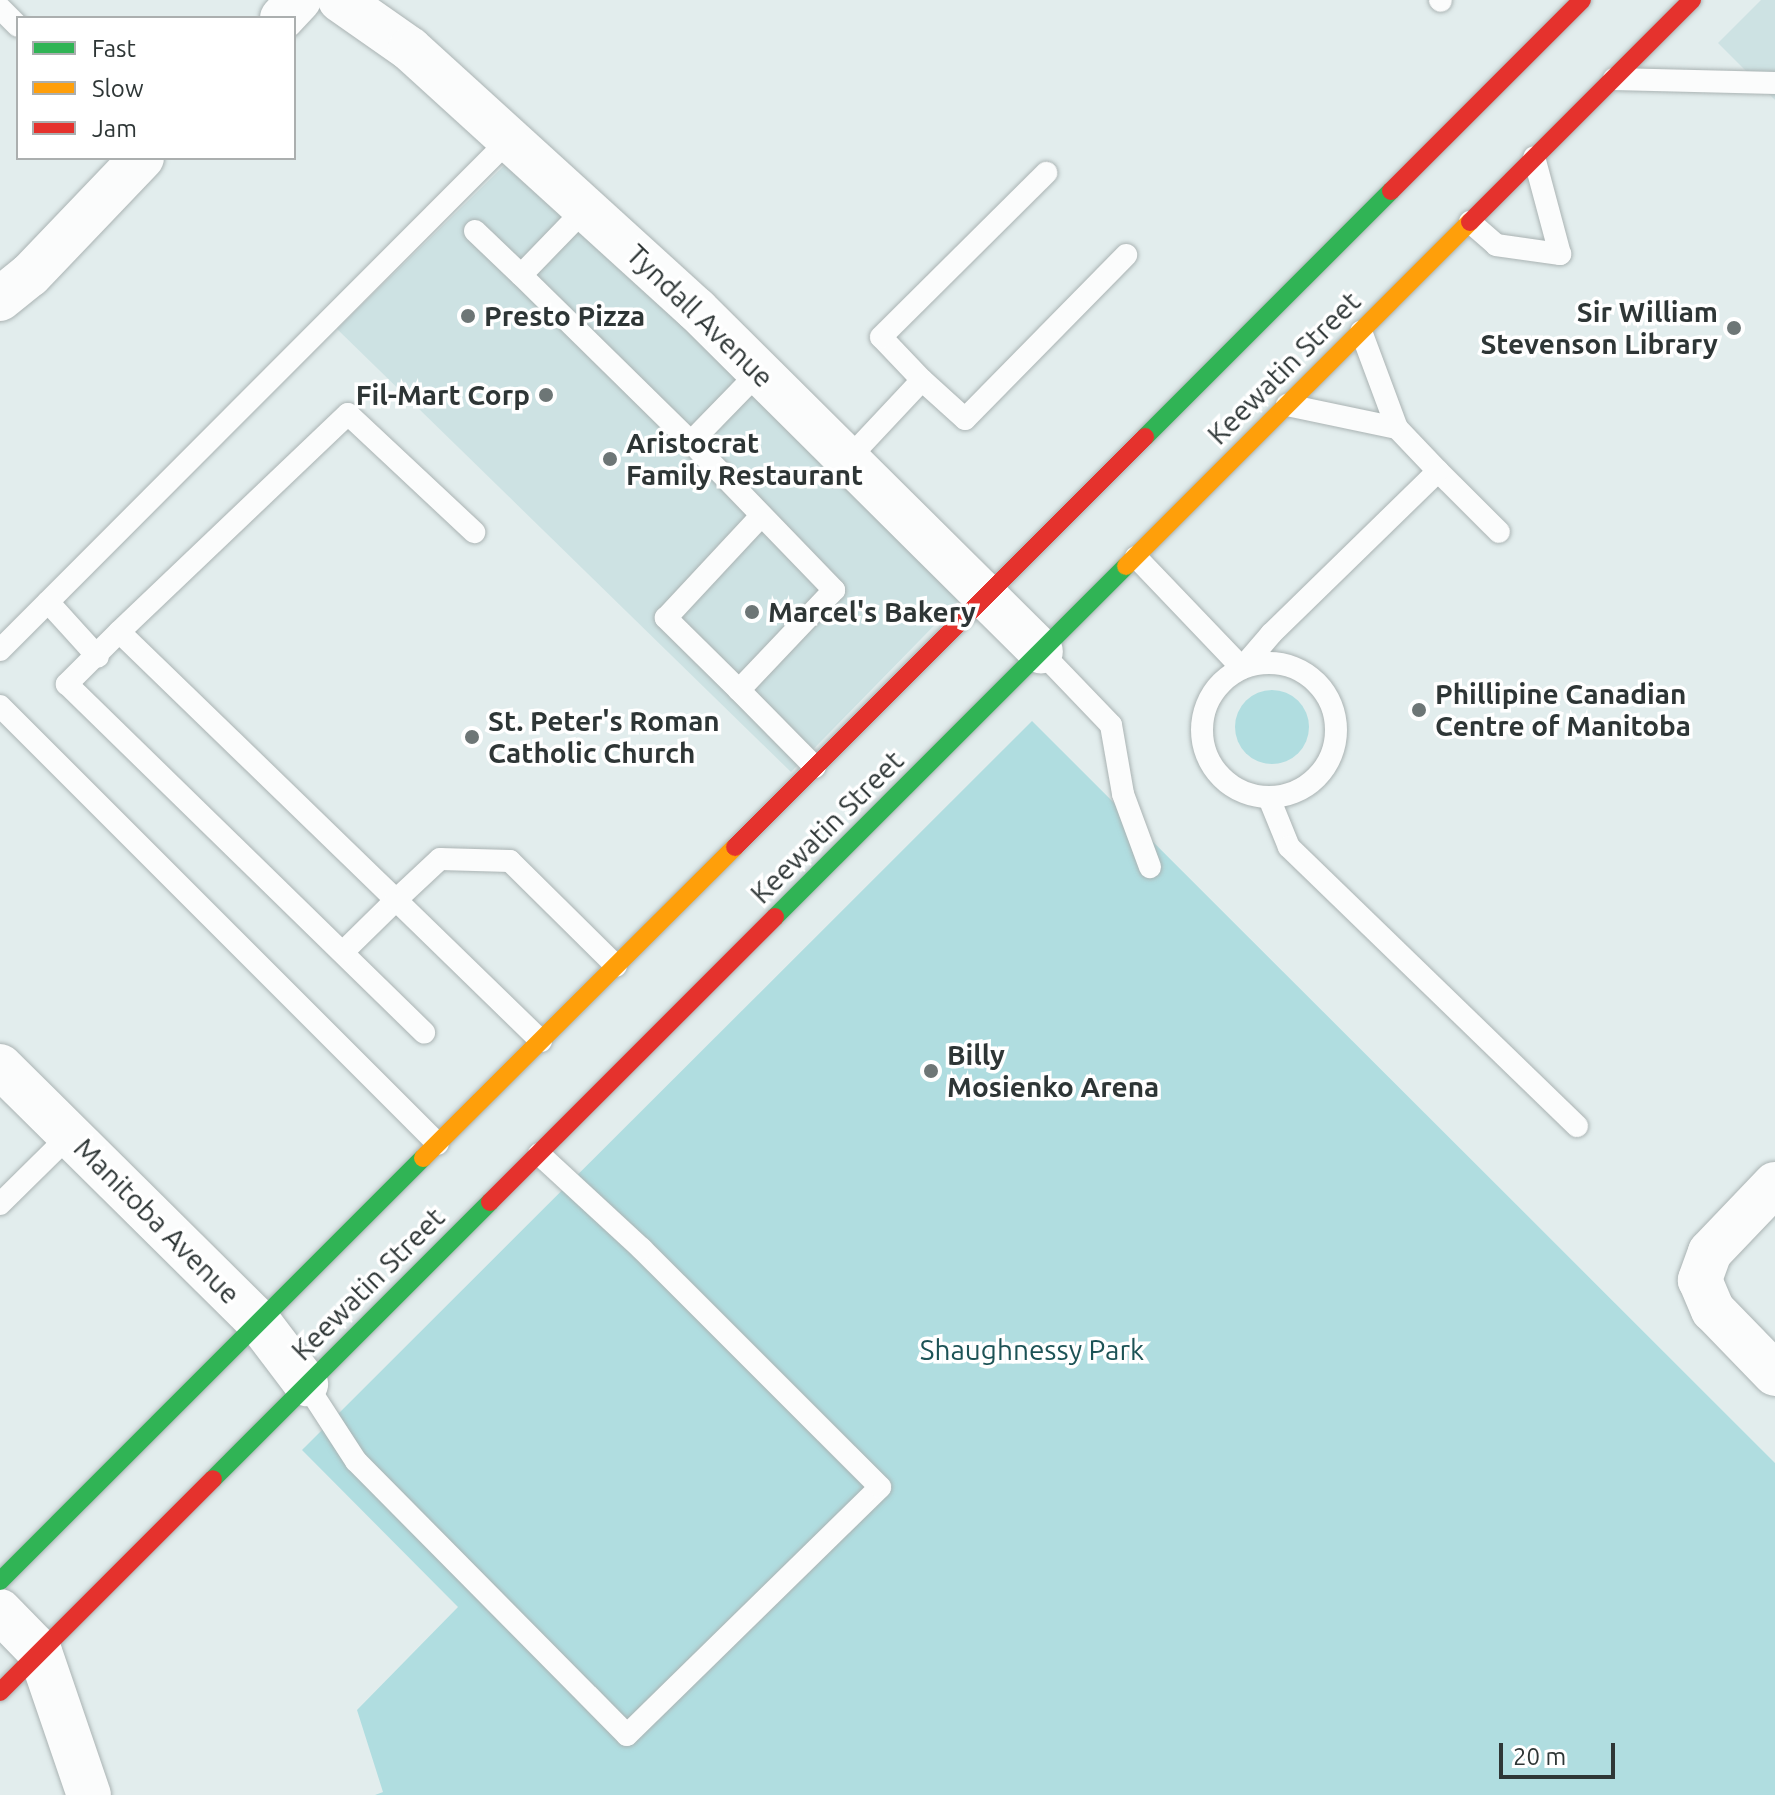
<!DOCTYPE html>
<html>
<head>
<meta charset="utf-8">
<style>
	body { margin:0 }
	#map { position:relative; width:1775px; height:1795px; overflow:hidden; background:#e2eded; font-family:Ubuntu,sans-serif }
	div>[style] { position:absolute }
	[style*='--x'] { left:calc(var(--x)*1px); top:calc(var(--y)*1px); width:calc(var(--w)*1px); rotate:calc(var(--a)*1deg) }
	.built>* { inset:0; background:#cde2e3 }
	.green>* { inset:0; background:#b0dde0 }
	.round { border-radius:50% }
	.roads { filter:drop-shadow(0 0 2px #aab3b3) drop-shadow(0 0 2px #aab3b3) }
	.lane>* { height:22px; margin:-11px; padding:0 11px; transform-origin:11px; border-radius:11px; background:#fbfcfc }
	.lane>.ring { margin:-11px; padding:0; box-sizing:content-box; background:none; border:22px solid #fbfcfc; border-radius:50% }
	.street>* { height:44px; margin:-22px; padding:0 22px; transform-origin:22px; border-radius:22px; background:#fbfcfc }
	.fast>* { height:18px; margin:-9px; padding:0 9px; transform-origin:9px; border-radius:9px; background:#30b455 }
	.slow>* { height:18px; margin:-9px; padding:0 9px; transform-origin:9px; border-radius:9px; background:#ff9f0a }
	.jam>* { height:18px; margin:-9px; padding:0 9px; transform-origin:9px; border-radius:9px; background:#e5322d }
	.dots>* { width:22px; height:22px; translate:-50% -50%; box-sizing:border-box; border:4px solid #fff; border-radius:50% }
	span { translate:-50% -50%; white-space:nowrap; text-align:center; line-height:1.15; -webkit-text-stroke:7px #fff; paint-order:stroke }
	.poi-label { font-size:28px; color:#2e3636; font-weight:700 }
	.right { translate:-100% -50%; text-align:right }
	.left { translate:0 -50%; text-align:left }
	.street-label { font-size:28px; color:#2e3636 }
	.park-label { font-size:28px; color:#1c5356 }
	.legend { position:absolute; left:16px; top:16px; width:280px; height:144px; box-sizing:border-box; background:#fff; border:2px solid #abafaf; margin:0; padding:10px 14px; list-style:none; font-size:24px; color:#2e3636 }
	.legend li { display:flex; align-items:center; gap:16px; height:40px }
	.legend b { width:40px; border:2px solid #abafaf }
	.scale { position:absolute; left:1499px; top:1743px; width:116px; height:36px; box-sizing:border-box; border:4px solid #2e3636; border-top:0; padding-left:10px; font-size:24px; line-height:28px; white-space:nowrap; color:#2e3636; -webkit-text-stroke:6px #fff; paint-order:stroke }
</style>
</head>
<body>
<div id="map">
	<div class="built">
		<i style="clip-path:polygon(1761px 0,1775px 0,1775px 100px,1718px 43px)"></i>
		<i style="clip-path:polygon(509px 161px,629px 272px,962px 597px,791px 772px,337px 329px)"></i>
	</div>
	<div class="green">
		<i class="round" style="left:1235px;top:690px;width:74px;height:74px"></i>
		<i style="clip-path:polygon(1032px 721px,1775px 1463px,1775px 1795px,375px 1795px,383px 1792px,357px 1710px,458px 1607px,302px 1450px)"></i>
	</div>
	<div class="roads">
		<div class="lane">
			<i style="--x:1440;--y:0;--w:1;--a:45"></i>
			<i style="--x:0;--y:8;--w:25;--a:45"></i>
			<i style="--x:1614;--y:79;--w:161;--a:1.4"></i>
			<i style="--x:586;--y:208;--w:93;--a:134.1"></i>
			<i style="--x:521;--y:275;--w:238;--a:44.5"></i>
			<i style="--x:691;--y:442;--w:98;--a:-45.8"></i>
			<i style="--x:1470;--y:222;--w:35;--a:41"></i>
			<i style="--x:1496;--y:245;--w:65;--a:8"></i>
			<i style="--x:1560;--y:254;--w:100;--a:-105"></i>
			<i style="--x:475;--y:231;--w:64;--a:43.7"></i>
			<i style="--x:922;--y:380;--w:58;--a:42.2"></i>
			<i style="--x:965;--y:419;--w:230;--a:-45.5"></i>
			<i style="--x:1287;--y:405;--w:112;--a:11.8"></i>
			<i style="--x:691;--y:442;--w:206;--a:46"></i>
			<i style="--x:834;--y:590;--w:138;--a:133.5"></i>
			<i style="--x:739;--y:690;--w:108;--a:45.4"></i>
			<i style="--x:848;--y:459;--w:108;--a:-46.9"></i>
			<i style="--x:922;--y:380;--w:59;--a:-133.6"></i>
			<i style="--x:881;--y:337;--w:233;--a:-44.8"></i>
			<i style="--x:1438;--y:471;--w:86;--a:45"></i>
			<i style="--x:1136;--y:557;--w:153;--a:46.3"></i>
			<i style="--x:1242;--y:668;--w:45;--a:-49.5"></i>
			<i style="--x:1271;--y:634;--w:233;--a:-44.3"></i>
			<i style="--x:1438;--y:471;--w:59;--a:-133.6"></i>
			<i style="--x:1397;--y:428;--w:103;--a:-110.4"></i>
			<i style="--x:48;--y:602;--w:74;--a:47.7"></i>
			<i style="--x:119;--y:632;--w:74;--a:135"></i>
			<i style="--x:67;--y:684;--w:499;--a:44.3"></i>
			<i style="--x:0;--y:650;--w:722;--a:-45.06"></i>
			<i style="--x:1041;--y:652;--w:101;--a:46.2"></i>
			<i style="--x:1111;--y:725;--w:70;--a:80.1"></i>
			<i style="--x:1123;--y:794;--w:78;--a:69.7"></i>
			<i class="ring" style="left:1202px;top:663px;width:112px;height:112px"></i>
			<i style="--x:739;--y:690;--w:103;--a:-135.4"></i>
			<i style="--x:666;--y:618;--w:139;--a:-47"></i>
			<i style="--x:0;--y:706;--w:619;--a:45"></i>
			<i style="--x:1269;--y:798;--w:53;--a:67.8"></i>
			<i style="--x:1289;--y:847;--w:401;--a:44.1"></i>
			<i style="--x:343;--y:952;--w:74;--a:-44.5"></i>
			<i style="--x:396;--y:900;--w:385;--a:-135.9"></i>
			<i style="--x:119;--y:632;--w:316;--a:-43.6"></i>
			<i style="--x:348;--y:414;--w:173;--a:43.1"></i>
			<i style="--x:541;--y:1041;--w:202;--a:-135.8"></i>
			<i style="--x:396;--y:900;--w:60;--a:-43"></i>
			<i style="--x:440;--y:859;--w:70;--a:1.6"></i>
			<i style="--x:510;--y:861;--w:149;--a:44.7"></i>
			<i style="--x:0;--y:1204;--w:98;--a:-44.6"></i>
			<i style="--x:306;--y:1384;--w:92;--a:57"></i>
			<i style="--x:356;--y:1461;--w:385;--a:45.3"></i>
			<i style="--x:627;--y:1735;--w:354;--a:-44.4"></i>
			<i style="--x:880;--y:1487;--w:337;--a:-135"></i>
			<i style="--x:642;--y:1249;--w:140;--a:-137.3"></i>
		</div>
		<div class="street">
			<i style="--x:340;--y:0;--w:85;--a:35"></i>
			<i style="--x:410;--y:49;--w:387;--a:42.3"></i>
			<i style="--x:696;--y:309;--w:486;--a:44.8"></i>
			<i style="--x:282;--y:18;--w:25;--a:-47"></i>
			<i style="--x:0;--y:299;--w:38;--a:-39"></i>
			<i style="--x:30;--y:275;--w:162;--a:-46.3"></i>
			<i style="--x:0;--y:1066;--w:364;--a:44.7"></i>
			<i style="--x:259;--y:1322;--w:78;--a:52.8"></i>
			<i style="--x:1775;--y:1184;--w:94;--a:133.7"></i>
			<i style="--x:1710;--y:1252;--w:30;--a:110"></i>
			<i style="--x:1700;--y:1280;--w:33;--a:67"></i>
			<i style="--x:1713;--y:1310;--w:89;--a:45.9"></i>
			<i style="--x:0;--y:1611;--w:57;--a:45.7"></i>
			<i style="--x:40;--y:1652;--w:151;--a:71.1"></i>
		</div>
		<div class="fast">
			<i style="--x:1145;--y:437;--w:348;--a:-45"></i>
			<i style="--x:775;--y:917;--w:496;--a:-45"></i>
			<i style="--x:213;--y:1479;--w:392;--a:-45"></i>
			<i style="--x:0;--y:1581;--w:598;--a:-45"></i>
		</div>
		<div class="slow">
			<i style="--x:1126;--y:566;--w:486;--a:-45"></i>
			<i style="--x:423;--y:1158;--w:441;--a:-44.9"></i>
		</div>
		<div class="jam">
			<i style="--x:1391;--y:191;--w:270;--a:-45"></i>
			<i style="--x:1470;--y:222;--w:314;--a:-45"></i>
			<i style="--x:735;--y:847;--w:580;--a:-45"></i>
			<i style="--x:490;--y:1202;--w:403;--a:-45"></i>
			<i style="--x:0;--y:1692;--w:301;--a:-45"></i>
		</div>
	</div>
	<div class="dots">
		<i style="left:468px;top:316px;background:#6d7676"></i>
		<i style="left:1734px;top:328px;background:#6d7676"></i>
		<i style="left:546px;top:395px;background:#6d7676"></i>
		<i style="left:610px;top:459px;background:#6d7676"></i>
		<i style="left:752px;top:612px;background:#6d7676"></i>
		<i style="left:1419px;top:710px;background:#6d7676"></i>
		<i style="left:472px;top:737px;background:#6d7676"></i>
		<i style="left:931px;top:1071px;background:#6d7676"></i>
	</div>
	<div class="poi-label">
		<span class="right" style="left:1718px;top:328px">Sir William<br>Stevenson Library</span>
		<span class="left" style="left:484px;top:316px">Presto Pizza</span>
		<span class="right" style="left:530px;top:395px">Fil-Mart Corp</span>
		<span class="left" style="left:626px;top:459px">Aristocrat<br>Family Restaurant</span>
		<span class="left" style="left:768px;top:612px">Marcel's Bakery</span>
		<span class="left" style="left:1435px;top:710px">Phillipine Canadian<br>Centre of Manitoba</span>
		<span class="left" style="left:488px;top:737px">St. Peter's Roman<br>Catholic Church</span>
		<span class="left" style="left:947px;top:1071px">Billy<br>Mosienko Arena</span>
	</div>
	<div class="street-label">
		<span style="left:700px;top:316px;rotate:44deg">Tyndall Avenue</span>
		<span style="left:1284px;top:368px;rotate:-45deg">Keewatin Street</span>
		<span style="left:827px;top:827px;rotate:-45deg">Keewatin Street</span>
		<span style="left:157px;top:1221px;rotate:45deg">Manitoba Avenue</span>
		<span style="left:368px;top:1284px;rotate:-45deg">Keewatin Street</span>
	</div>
	<div class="park-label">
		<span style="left:1032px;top:1350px">Shaughnessy Park</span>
	</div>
	<ul class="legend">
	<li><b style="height:10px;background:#30b455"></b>Fast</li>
	<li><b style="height:10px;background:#ff9f0a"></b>Slow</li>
	<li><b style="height:10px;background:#e5322d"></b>Jam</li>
	</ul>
	<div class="scale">20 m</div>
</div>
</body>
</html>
